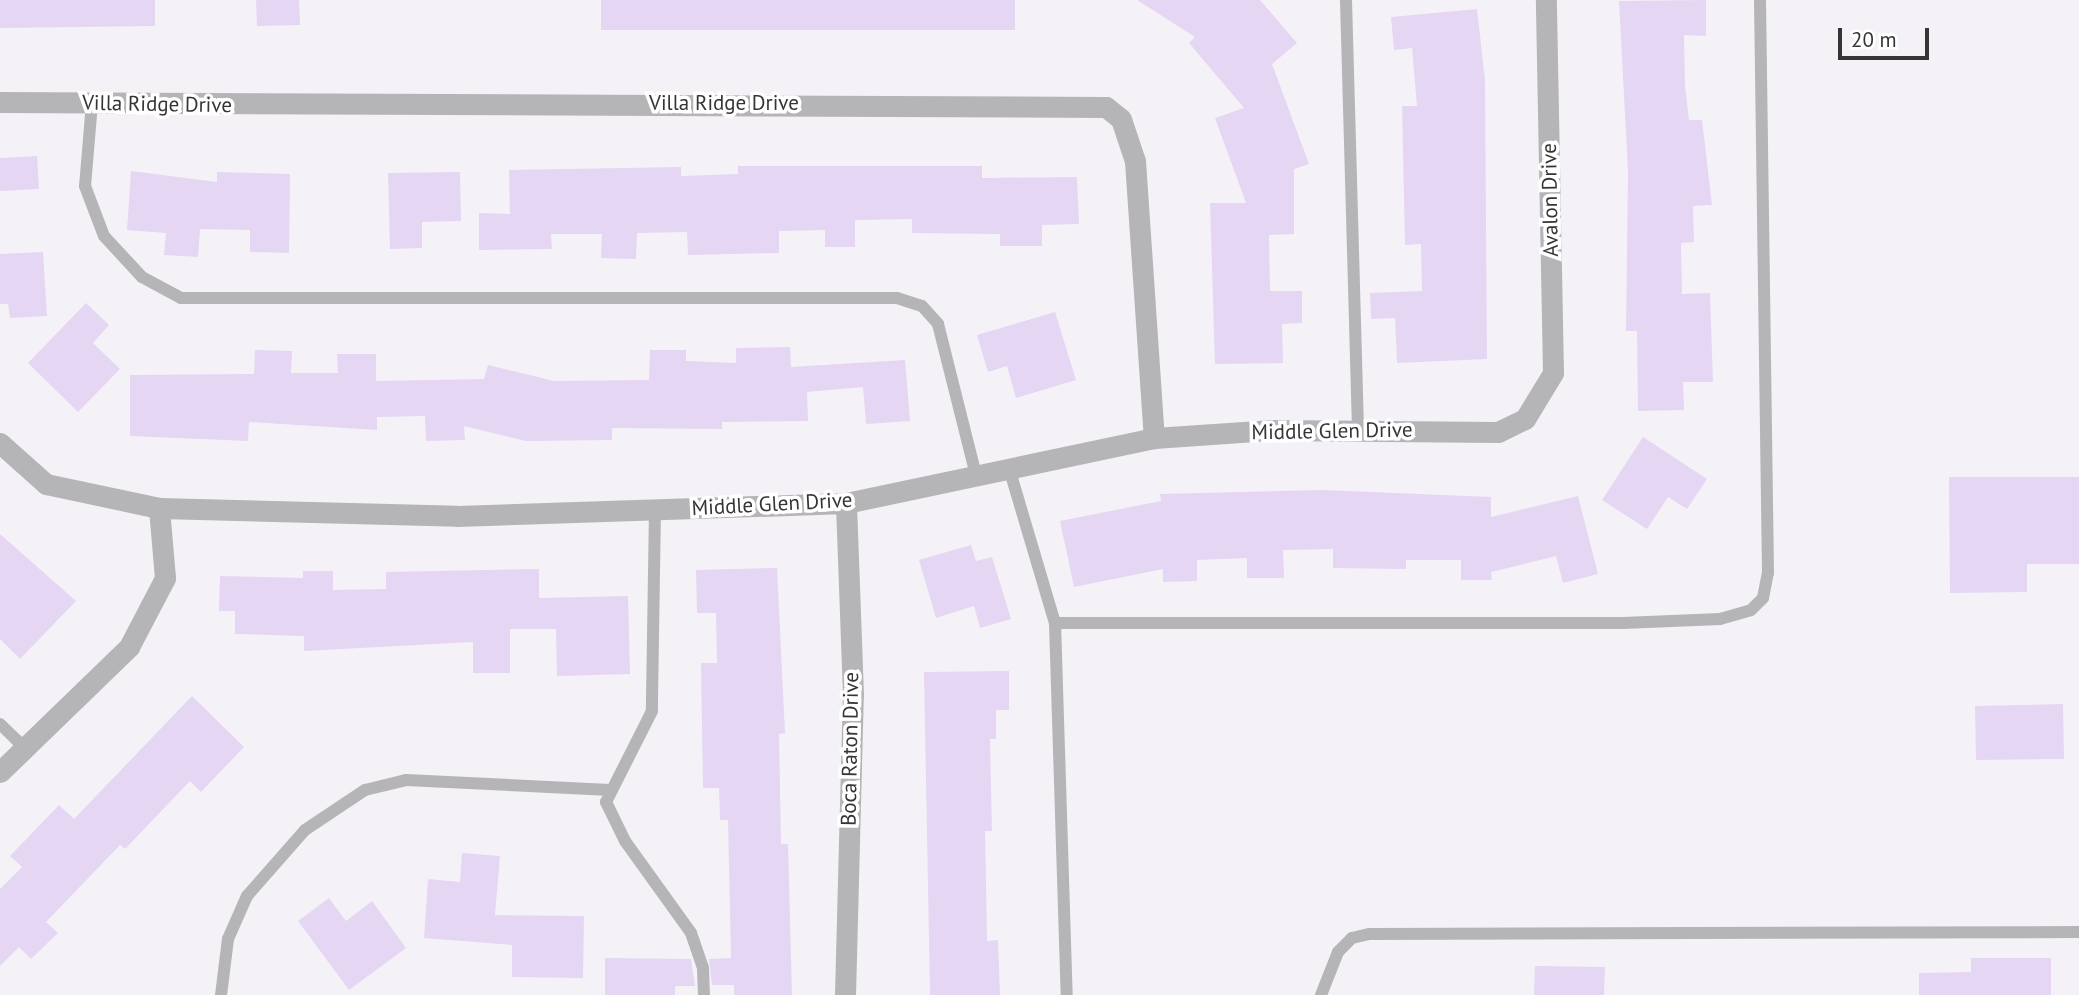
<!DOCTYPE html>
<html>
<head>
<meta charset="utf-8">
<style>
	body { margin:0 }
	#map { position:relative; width:2079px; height:995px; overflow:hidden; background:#f5f2f7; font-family:"PT Sans",sans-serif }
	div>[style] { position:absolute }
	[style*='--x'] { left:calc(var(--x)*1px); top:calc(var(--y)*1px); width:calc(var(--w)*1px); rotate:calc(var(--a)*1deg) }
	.building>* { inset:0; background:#e5d6f3 }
	.lane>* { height:12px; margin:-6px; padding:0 6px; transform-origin:6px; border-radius:6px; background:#b5b4b6 }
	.street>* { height:21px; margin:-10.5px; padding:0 10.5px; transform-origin:10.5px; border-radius:10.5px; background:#b5b4b6 }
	span { translate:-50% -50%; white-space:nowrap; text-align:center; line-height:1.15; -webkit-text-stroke:7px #fff; paint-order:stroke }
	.street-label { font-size:21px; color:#353536 }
	.scale { position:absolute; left:1838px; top:28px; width:91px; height:32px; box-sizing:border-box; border:4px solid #353536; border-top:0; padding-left:9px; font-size:21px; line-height:24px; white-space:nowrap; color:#353536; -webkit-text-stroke:5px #fff; paint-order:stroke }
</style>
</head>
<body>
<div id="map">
	<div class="building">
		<i style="clip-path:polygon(0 0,155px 0,155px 26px,0 28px)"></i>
		<i style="clip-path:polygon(256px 0,299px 0,300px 25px,257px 26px)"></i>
		<i style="clip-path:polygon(601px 0,1015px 0,1015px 30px,601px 30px)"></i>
		<i style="clip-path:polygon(1137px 0,1260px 0,1297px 43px,1272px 64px,1309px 164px,1294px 169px,1294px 234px,1269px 235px,1270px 291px,1302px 291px,1302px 323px,1282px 324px,1283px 363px,1215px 364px,1210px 203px,1246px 203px,1215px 118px,1244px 108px,1189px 43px,1195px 37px)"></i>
		<i style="clip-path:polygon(1706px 0,1706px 36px,1684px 35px,1685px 86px,1689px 120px,1702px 120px,1712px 205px,1693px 206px,1694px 242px,1681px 243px,1682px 294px,1710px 293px,1713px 382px,1683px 382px,1684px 410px,1638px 411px,1637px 331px,1626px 331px,1628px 171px,1619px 1px)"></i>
		<i style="clip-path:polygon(1477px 9px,1485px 80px,1487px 359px,1397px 363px,1395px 318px,1371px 319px,1370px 293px,1422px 291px,1421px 244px,1405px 245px,1402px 106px,1417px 106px,1412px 48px,1394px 50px,1391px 17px)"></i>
		<i style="clip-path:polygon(37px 156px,39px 189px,0 191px,0 158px)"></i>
		<i style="clip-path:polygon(738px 166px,982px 166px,982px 178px,1077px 177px,1079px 224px,1042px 225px,1042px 246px,1000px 246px,1000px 234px,912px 233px,912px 219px,855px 220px,855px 247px,825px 247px,825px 230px,779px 231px,779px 253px,688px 255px,687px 232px,637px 233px,636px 259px,601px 258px,602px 234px,551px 234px,552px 249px,479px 250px,479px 213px,510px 214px,509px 170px,681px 167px,681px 176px,738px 174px)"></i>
		<i style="clip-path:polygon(131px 171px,217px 182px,217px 172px,290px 174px,289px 253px,250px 252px,250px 230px,200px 229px,198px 257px,164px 255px,166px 233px,127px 230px)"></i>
		<i style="clip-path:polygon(460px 172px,461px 221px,422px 222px,422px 248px,390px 249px,388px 173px)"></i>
		<i style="clip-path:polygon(43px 252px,47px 316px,10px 318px,8px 304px,0 304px,0 254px)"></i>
		<i style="clip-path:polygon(86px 303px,109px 325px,93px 343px,120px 369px,78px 412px,28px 363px)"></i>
		<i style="clip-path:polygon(1055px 312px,1076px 380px,1016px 398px,1007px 366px,988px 372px,977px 335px)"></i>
		<i style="clip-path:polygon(790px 347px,791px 367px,905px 360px,910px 421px,866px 424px,863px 387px,807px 392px,808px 421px,722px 422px,722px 429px,612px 428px,612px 440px,526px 441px,464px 426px,465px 440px,426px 441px,425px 416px,377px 417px,377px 430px,249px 422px,248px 441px,130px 436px,130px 375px,254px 374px,255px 350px,292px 351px,291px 373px,338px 373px,337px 354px,376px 354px,376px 381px,484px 379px,488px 365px,554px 381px,649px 380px,650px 350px,686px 350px,686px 361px,736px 363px,736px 348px)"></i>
		<i style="clip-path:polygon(1643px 437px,1707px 479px,1687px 509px,1668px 497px,1647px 529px,1602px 500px)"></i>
		<i style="clip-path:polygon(1949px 477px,2079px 477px,2079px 564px,2027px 564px,2027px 592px,1950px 593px)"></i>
		<i style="clip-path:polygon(1322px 490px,1491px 497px,1491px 517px,1578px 496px,1598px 574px,1563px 583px,1556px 556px,1491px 572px,1492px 580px,1461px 580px,1461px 560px,1406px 560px,1406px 569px,1333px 568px,1333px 549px,1283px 550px,1284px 578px,1247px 578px,1247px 558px,1197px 560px,1197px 581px,1163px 582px,1163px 569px,1074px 587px,1060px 521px,1161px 501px,1160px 494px)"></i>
		<i style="clip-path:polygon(0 534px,76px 601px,20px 659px,0 639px)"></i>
		<i style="clip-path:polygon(971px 545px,976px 561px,992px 557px,1011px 619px,980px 628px,974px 606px,936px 618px,919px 560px)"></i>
		<i style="clip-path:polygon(777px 568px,785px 733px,779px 734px,781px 844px,788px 844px,792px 995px,734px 995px,734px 985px,712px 985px,709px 959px,731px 958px,728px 820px,720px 820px,719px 788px,703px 788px,701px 663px,717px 663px,716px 613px,697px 613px,696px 570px)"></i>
		<i style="clip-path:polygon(539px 569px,539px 598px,628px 596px,630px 674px,557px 676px,556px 629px,510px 629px,510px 673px,473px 673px,473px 642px,304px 651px,304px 636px,235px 634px,235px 611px,219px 611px,220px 576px,303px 578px,303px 571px,333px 571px,333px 590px,386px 589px,386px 572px)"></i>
		<i style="clip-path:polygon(1009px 671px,1009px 710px,996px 710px,996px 739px,990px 739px,992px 831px,985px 831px,987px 941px,998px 940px,1000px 995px,930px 995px,924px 672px)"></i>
		<i style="clip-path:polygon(192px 696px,244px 747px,201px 792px,190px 781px,125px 849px,120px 845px,46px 922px,58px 933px,31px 959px,19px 947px,0 966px,0 889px,22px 867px,10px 856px,59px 805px,74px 819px)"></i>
		<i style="clip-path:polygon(2063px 704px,2064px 759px,1976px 760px,1975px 706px)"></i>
		<i style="clip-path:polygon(462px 853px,500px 856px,495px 915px,584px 916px,583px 978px,512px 977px,512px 945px,424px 938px,428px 879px,460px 882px)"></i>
		<i style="clip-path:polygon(329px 898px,346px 921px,372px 901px,406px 948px,349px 990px,298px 921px)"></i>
		<i style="clip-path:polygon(605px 958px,691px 959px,695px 986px,675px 986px,675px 995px,605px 995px)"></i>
		<i style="clip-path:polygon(1971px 958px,2051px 958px,2051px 995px,1919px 995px,1919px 973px,1971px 972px)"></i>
		<i style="clip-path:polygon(1535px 966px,1605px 967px,1604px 995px,1534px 995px)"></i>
	</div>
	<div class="lane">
		<i style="--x:1346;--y:0;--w:430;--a:88.4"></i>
		<i style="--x:92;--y:103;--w:83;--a:94.8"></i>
		<i style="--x:85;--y:186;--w:53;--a:69.2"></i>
		<i style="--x:104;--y:236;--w:56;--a:47.2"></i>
		<i style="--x:142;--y:277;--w:44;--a:28.3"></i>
		<i style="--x:181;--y:298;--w:716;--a:0"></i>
		<i style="--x:897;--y:298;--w:26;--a:18"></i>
		<i style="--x:922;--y:306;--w:24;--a:48"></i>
		<i style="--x:938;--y:324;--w:156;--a:75.9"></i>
		<i style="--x:1009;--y:468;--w:162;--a:73.5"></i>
		<i style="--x:1055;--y:623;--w:372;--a:88.2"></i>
		<i style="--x:655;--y:509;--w:202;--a:90.9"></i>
		<i style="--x:652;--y:711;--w:102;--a:116.8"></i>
		<i style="--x:606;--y:802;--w:43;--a:64"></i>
		<i style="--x:625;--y:841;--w:113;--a:54.3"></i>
		<i style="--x:691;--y:933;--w:37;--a:71"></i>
		<i style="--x:703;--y:968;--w:27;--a:88"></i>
		<i style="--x:1055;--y:623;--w:568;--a:0"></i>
		<i style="--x:1623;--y:623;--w:97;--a:-2.4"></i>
		<i style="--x:1720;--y:619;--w:32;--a:-16"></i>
		<i style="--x:1751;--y:610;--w:17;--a:-45"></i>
		<i style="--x:1763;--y:598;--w:25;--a:-79"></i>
		<i style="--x:1768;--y:573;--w:573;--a:-90.8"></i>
		<i style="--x:0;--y:724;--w:35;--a:44"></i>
		<i style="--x:221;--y:995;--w:56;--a:-82.9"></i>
		<i style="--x:228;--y:939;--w:47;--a:-66.2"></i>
		<i style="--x:247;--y:896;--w:88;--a:-48.7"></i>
		<i style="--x:305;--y:830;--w:72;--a:-33.7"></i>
		<i style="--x:365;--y:790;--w:42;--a:-13.7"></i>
		<i style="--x:406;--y:780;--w:204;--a:2.8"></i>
		<i style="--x:1321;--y:995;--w:46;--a:-68.4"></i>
		<i style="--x:1338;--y:952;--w:20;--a:-45"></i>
		<i style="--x:1352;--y:938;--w:18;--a:-13"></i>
		<i style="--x:1370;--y:934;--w:709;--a:-0.16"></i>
	</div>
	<div class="street">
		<i style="--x:0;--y:102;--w:1106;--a:0.26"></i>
		<i style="--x:1106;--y:107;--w:19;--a:39"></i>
		<i style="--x:1121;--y:119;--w:44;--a:71.6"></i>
		<i style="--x:1135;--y:161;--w:278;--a:86.1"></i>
		<i style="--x:0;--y:443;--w:62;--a:41.7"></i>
		<i style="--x:46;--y:484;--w:116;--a:12"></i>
		<i style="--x:159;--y:508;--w:298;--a:1.5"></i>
		<i style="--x:457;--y:516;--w:389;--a:-1.9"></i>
		<i style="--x:846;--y:503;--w:315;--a:-11.9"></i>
		<i style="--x:1154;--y:438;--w:116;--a:-3.9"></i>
		<i style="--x:1270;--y:430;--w:228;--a:0.5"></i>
		<i style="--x:1498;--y:432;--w:30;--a:-26"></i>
		<i style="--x:1525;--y:419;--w:54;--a:-58.7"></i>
		<i style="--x:1553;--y:373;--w:373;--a:-91.1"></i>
		<i style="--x:0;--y:772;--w:180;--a:-44.1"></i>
		<i style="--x:129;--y:647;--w:78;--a:-62.4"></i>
		<i style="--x:165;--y:578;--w:70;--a:-94.9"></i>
		<i style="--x:845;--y:995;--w:300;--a:-88.5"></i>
		<i style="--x:853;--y:695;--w:192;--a:-92.1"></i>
	</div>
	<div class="street-label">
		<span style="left:724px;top:103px">Villa Ridge Drive</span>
		<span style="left:157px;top:104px;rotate:1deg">Villa Ridge Drive</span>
		<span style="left:1550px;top:200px;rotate:-91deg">Avalon Drive</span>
		<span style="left:1332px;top:431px;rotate:-1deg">Middle Glen Drive</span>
		<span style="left:772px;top:504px;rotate:-3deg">Middle Glen Drive</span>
		<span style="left:850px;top:749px;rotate:-89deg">Boca Raton Drive</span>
	</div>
	<div class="scale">20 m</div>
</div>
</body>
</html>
